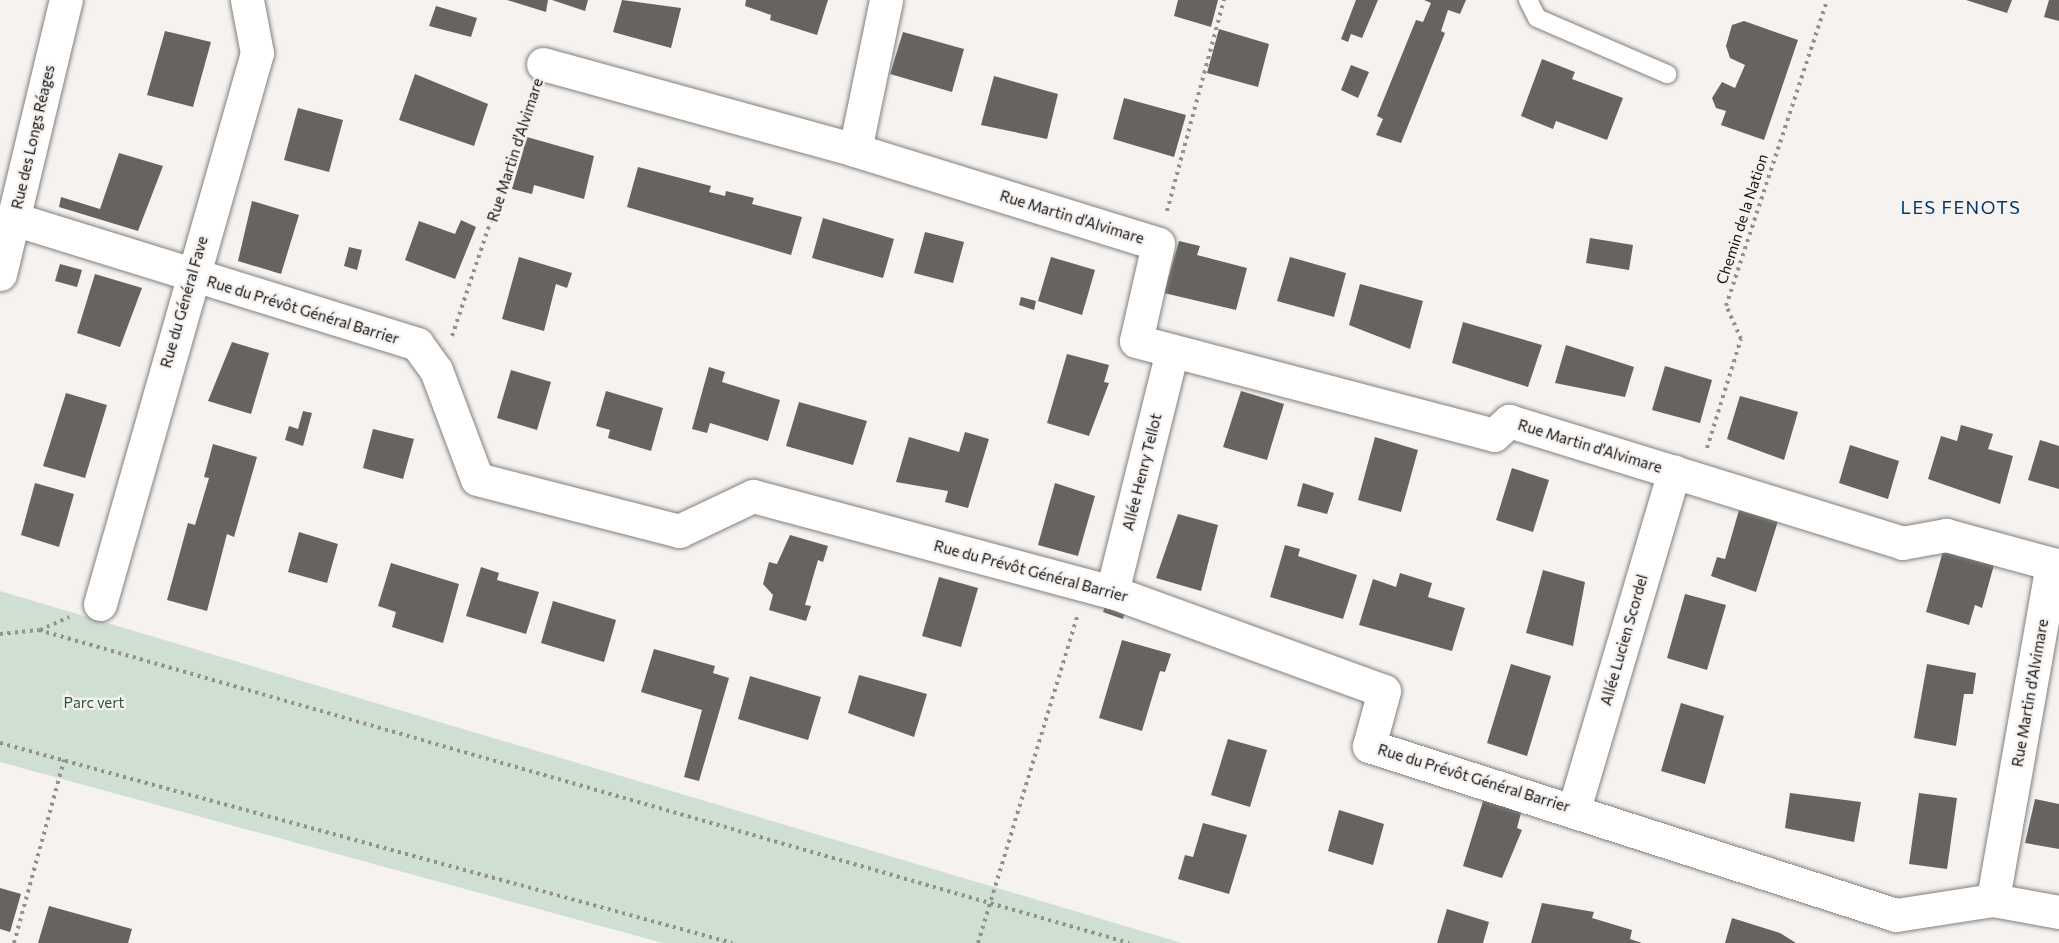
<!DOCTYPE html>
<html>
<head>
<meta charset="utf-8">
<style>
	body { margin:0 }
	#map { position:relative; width:2059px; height:943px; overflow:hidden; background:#f6f2f0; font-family:Commissioner,sans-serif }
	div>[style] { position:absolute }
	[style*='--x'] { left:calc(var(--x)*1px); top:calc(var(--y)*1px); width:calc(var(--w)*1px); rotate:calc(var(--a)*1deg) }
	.green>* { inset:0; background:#cfe0d3 }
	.building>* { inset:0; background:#666361 }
	.path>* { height:4px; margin-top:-2px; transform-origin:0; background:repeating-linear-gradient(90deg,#93908f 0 3px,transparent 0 7.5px) }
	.roads { filter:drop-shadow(0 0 2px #83807e) drop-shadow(0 0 2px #83807e) }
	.service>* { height:18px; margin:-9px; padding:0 9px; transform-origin:9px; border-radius:9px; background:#fff }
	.minor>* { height:33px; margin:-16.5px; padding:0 16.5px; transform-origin:16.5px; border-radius:16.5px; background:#fff }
	.tertiary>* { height:33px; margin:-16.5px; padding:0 16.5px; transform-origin:16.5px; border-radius:16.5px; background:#fff }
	span { translate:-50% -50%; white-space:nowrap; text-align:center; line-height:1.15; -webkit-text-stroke:4.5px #f6f2f0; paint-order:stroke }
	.street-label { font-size:15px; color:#141312 }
	.park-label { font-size:15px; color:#265537 }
	.quarter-label { font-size:18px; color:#013869; letter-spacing:1.5px }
</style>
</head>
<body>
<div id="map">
	<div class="green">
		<i style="clip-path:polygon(0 591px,1182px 943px,663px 943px,0 762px)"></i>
	</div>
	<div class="building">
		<i style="clip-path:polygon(507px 0,548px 0,546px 12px)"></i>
		<i style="clip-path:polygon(552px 0,588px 0,585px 11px)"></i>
		<i style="clip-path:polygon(622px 0,681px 8px,671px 48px,613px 32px)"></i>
		<i style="clip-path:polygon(746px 0,828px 0,817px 35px,770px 20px,771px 15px,745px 6px)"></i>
		<i style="clip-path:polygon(1178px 0,1218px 0,1211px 27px,1174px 16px)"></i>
		<i style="clip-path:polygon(1356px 0,1378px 0,1362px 38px,1351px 34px,1348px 42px,1341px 39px)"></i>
		<i style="clip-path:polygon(1424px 0,1466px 0,1460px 14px,1448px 10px,1441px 31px,1445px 33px,1401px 143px,1376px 135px,1383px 119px,1377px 116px,1416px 20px,1423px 22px,1431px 3px)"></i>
		<i style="clip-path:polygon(1966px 0,2012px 0,2007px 13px)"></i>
		<i style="clip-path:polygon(2049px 0,2059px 0,2059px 21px,2044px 17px)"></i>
		<i style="clip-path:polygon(436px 6px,477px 18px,471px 37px,429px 26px)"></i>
		<i style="clip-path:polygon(1744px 21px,1798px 40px,1764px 140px,1721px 125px,1726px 111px,1716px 108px,1712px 98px,1722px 82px,1735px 88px,1745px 65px,1730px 58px,1726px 46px,1732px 25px)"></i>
		<i style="clip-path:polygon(1219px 29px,1269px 44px,1258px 87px,1207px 73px)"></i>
		<i style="clip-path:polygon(165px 31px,211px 42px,193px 107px,147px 95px)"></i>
		<i style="clip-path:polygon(903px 32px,964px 49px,952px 92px,890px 74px)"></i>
		<i style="clip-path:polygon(1542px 59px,1575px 72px,1572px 79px,1623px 98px,1607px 140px,1556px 121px,1553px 129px,1521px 116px)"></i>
		<i style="clip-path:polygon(1351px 65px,1369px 72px,1358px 98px,1341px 90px)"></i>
		<i style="clip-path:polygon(415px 74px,488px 104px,474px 146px,399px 120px)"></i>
		<i style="clip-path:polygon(994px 76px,1058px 94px,1047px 139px,981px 125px)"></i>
		<i style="clip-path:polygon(1124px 98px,1186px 115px,1174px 157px,1113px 139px)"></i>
		<i style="clip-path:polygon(298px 108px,343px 120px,329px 172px,284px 160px)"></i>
		<i style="clip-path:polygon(527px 137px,594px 156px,584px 199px,534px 185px,532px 194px,512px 189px)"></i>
		<i style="clip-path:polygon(119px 153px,163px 166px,138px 231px,59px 207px,61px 197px,100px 209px)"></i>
		<i style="clip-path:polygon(638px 167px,711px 186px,709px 192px,725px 196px,726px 191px,754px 198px,752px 204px,802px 217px,791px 255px,627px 207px)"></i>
		<i style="clip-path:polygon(252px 201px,299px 215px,281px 274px,238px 261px)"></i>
		<i style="clip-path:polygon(823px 218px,894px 239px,883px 278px,812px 258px)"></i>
		<i style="clip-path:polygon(461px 220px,476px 227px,455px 279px,405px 260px,419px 221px,455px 234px)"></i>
		<i style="clip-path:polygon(925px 232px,964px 242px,953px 283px,914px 273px)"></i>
		<i style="clip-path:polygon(1590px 238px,1633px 245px,1629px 270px,1586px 263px)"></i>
		<i style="clip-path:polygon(1179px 241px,1200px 246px,1197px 255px,1247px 268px,1236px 310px,1164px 293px)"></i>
		<i style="clip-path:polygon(349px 247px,362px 250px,357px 270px,344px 266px)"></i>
		<i style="clip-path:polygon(519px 257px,572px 273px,567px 288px,556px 284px,544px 331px,502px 319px)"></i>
		<i style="clip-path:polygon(1051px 257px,1095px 270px,1082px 315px,1038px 301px)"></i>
		<i style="clip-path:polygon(1290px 257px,1346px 273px,1334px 317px,1277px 301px)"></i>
		<i style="clip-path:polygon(60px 264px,82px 270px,77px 287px,55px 281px)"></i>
		<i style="clip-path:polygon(95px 274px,142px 288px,120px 347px,77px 333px)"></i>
		<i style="clip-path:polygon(1360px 284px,1423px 301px,1410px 349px,1349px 325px)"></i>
		<i style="clip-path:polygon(1021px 297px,1036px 301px,1034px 310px,1019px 305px)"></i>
		<i style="clip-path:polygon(1463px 322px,1542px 345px,1528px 387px,1452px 363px)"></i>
		<i style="clip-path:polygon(232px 342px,269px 353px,251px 414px,208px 401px)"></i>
		<i style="clip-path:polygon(1566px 345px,1634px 367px,1625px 397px,1555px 383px)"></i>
		<i style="clip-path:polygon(1067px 354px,1109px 365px,1104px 382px,1109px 383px,1089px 436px,1047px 423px)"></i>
		<i style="clip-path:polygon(1665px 366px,1712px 380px,1700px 423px,1652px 410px)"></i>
		<i style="clip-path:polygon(709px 367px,725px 372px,722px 382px,780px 400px,768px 441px,710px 423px,707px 433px,692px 429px)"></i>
		<i style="clip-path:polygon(511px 370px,551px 382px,537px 430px,497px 418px)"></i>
		<i style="clip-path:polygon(606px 391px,663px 408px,651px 451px,608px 438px,610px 430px,596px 426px)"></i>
		<i style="clip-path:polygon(1241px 391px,1284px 404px,1267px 460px,1223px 447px)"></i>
		<i style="clip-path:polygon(66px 393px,107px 405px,85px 478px,43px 466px)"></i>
		<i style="clip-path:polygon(1740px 396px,1798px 412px,1784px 460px,1727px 439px)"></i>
		<i style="clip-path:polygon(799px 402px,867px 421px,853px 465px,786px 446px)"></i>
		<i style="clip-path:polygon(303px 411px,312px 413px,303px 446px,285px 440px,289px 426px,298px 429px)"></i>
		<i style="clip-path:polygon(1961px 425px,1993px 434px,1988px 449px,2013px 456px,2000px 504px,1928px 479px,1941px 436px,1957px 441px)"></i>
		<i style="clip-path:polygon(373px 429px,414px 439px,403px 479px,363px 468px)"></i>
		<i style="clip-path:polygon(965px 432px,989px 439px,968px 508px,945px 502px,948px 491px,896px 482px,909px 437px,959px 452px)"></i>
		<i style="clip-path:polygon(1375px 437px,1418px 450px,1401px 512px,1358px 500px)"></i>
		<i style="clip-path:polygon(2040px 440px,2059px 446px,2059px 489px,2028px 480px)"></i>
		<i style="clip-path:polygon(213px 444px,257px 457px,234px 537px,227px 534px,207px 611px,167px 600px,188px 523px,195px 525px,209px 478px,204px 477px)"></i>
		<i style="clip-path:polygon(1850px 445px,1899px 461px,1888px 499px,1839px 483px)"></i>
		<i style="clip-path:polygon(1512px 468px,1549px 480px,1533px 532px,1496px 520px)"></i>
		<i style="clip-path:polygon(35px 483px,74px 494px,59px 547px,21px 535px)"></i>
		<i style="clip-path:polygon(1055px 483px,1095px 496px,1078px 556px,1038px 545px)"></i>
		<i style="clip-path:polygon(1303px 483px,1334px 493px,1327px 514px,1297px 506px)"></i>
		<i style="clip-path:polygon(1739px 510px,1778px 521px,1756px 592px,1711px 576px,1717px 557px,1725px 559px)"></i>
		<i style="clip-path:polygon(1178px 514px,1218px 525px,1201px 591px,1156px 578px)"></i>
		<i style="clip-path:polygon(299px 532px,338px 544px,327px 583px,288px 572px)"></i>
		<i style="clip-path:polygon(790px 535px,828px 546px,823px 562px,818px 560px,805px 605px,811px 606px,806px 621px,769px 610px,773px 595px,763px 584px,769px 562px,777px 564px)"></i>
		<i style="clip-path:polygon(1285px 545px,1300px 549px,1298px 556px,1357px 575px,1343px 619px,1270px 597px)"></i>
		<i style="clip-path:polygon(1943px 551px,1994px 565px,1982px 608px,1975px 605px,1969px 625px,1926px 612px)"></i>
		<i style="clip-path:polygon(391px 563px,459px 584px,443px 643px,392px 627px,396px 612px,378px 606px)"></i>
		<i style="clip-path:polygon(481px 567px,499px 573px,497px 580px,539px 592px,526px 634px,466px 616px)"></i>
		<i style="clip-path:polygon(1543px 570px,1585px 582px,1573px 646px,1526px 633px)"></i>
		<i style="clip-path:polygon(1400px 573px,1432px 583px,1428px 597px,1465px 608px,1452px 651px,1359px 625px,1373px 579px,1396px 587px)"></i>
		<i style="clip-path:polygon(939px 577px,978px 588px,961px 647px,922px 636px)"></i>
		<i style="clip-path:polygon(1685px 594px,1726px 605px,1707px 670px,1667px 658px)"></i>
		<i style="clip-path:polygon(553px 601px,616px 620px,604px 662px,541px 643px)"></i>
		<i style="clip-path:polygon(1107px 601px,1126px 606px,1123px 619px,1103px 612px)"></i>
		<i style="clip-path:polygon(1122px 640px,1171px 654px,1165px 672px,1160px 671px,1142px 731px,1099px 718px)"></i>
		<i style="clip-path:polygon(654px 649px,715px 666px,713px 673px,729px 678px,699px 781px,684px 777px,702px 710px,641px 692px)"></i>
		<i style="clip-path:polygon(1511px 664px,1551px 676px,1527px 756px,1487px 743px)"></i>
		<i style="clip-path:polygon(1927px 664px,1976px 673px,1973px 694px,1964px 694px,1956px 746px,1914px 738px)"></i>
		<i style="clip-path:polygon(859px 675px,927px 694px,914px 737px,848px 713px)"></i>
		<i style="clip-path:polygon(750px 676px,821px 697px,808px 740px,738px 719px)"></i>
		<i style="clip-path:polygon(1681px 703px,1724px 716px,1705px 784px,1661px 771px)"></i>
		<i style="clip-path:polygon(1228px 739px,1267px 750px,1250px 807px,1211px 795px)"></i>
		<i style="clip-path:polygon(1790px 793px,1861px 802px,1854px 842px,1785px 828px)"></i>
		<i style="clip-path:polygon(1919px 793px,1957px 798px,1947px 869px,1909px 864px)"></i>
		<i style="clip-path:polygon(1484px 798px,1522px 809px,1517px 828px,1522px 830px,1502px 878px,1463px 866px)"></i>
		<i style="clip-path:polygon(2035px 799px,2059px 804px,2059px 849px,2025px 843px)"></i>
		<i style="clip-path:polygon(1339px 810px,1384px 824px,1373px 865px,1328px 851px)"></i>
		<i style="clip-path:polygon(1203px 823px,1247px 835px,1229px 894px,1178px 879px,1185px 855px,1193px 857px)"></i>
		<i style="clip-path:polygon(0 888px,21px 894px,10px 932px,0 929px)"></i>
		<i style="clip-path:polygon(1542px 903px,1594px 912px,1592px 918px,1632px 930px,1630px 939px,1642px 943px,1531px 943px)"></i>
		<i style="clip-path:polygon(49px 906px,132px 929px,128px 943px,38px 943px)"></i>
		<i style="clip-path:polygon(1447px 909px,1489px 922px,1483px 943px,1437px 943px)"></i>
		<i style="clip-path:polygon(1732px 918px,1780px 933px,1796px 943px,1725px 943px)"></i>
	</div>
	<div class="path">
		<i style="--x:1167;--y:211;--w:219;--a:-74.9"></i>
		<i style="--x:452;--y:336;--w:253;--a:-71.4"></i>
		<i style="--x:1707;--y:448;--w:114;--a:-72.7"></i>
		<i style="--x:1741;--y:339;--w:36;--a:-114"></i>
		<i style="--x:1726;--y:306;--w:322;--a:-71.7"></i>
		<i style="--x:40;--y:630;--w:32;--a:-24"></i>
		<i style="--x:0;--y:634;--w:39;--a:-6"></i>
		<i style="--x:39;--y:630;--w:1134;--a:16.02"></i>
		<i style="--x:0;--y:743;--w:759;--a:15.28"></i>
		<i style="--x:14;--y:943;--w:190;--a:-74.7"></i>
		<i style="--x:978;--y:943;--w:341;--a:-73.1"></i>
	</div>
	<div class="roads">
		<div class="service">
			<i style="--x:1528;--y:0;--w:20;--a:63"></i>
			<i style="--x:1537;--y:18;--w:142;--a:23.3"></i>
		</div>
		<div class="minor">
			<i style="--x:543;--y:64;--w:324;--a:15.4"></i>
			<i style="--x:855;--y:150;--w:317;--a:17.2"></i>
			<i style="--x:1158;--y:244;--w:99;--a:102.8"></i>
			<i style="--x:1136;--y:341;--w:370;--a:14.7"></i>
			<i style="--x:1494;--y:435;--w:21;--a:-43"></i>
			<i style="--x:1509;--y:421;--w:412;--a:17.2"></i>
			<i style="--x:1902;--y:543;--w:45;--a:-10.3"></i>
			<i style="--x:1946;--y:535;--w:110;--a:15.3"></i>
			<i style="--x:2052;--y:564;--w:341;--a:100"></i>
			<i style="--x:855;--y:150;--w:153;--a:-78.3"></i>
			<i style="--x:14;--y:219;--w:422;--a:17.2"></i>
			<i style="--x:417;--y:344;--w:32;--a:54"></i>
			<i style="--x:436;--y:370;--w:116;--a:69.4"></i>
			<i style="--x:477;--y:479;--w:209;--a:14.4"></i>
			<i style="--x:679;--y:531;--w:82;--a:-25.3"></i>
			<i style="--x:753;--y:496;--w:372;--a:15"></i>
			<i style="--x:1112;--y:592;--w:289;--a:20"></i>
			<i style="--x:1384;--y:691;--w:57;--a:105.3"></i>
			<i style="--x:1369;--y:746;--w:553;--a:17.78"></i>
			<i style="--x:1896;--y:915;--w:98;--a:-8.8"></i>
			<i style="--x:1993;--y:900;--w:67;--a:10.3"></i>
			<i style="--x:1112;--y:592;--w:248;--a:-76"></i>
			<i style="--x:100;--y:604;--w:573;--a:-74.1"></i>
			<i style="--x:257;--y:53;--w:54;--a:-100.7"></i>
			<i style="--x:1574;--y:809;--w:352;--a:-73.5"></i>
		</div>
		<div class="tertiary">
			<i style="--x:0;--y:274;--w:282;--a:-76.5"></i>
		</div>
	</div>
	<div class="street-label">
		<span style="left:33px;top:137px;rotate:-77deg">Rue des Longs Réages</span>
		<span style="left:515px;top:150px;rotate:-72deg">Rue Martin d'Alvimare</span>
		<span style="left:1072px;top:217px;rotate:17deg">Rue Martin d'Alvimare</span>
		<span style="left:1742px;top:219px;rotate:-72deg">Chemin de la Nation</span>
		<span style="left:184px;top:302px;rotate:-74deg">Rue du Général Fave</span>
		<span style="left:303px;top:310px;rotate:17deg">Rue du Prévôt Général Barrier</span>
		<span style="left:1590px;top:446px;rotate:17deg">Rue Martin d'Alvimare</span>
		<span style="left:1142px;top:472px;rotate:-76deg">Allée Henry Tellot</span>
		<span style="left:1031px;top:571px;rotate:15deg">Rue du Prévôt Général Barrier</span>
		<span style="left:1624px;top:640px;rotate:-74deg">Allée Lucien Scordel</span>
		<span style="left:2030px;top:693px;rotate:-80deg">Rue Martin d'Alvimare</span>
		<span style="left:1474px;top:778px;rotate:17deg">Rue du Prévôt Général Barrier</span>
	</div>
	<div class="park-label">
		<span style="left:94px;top:703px">Parc vert</span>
	</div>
	<div class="quarter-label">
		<span style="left:1961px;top:207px">LES FENOTS</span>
	</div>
</div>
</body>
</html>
